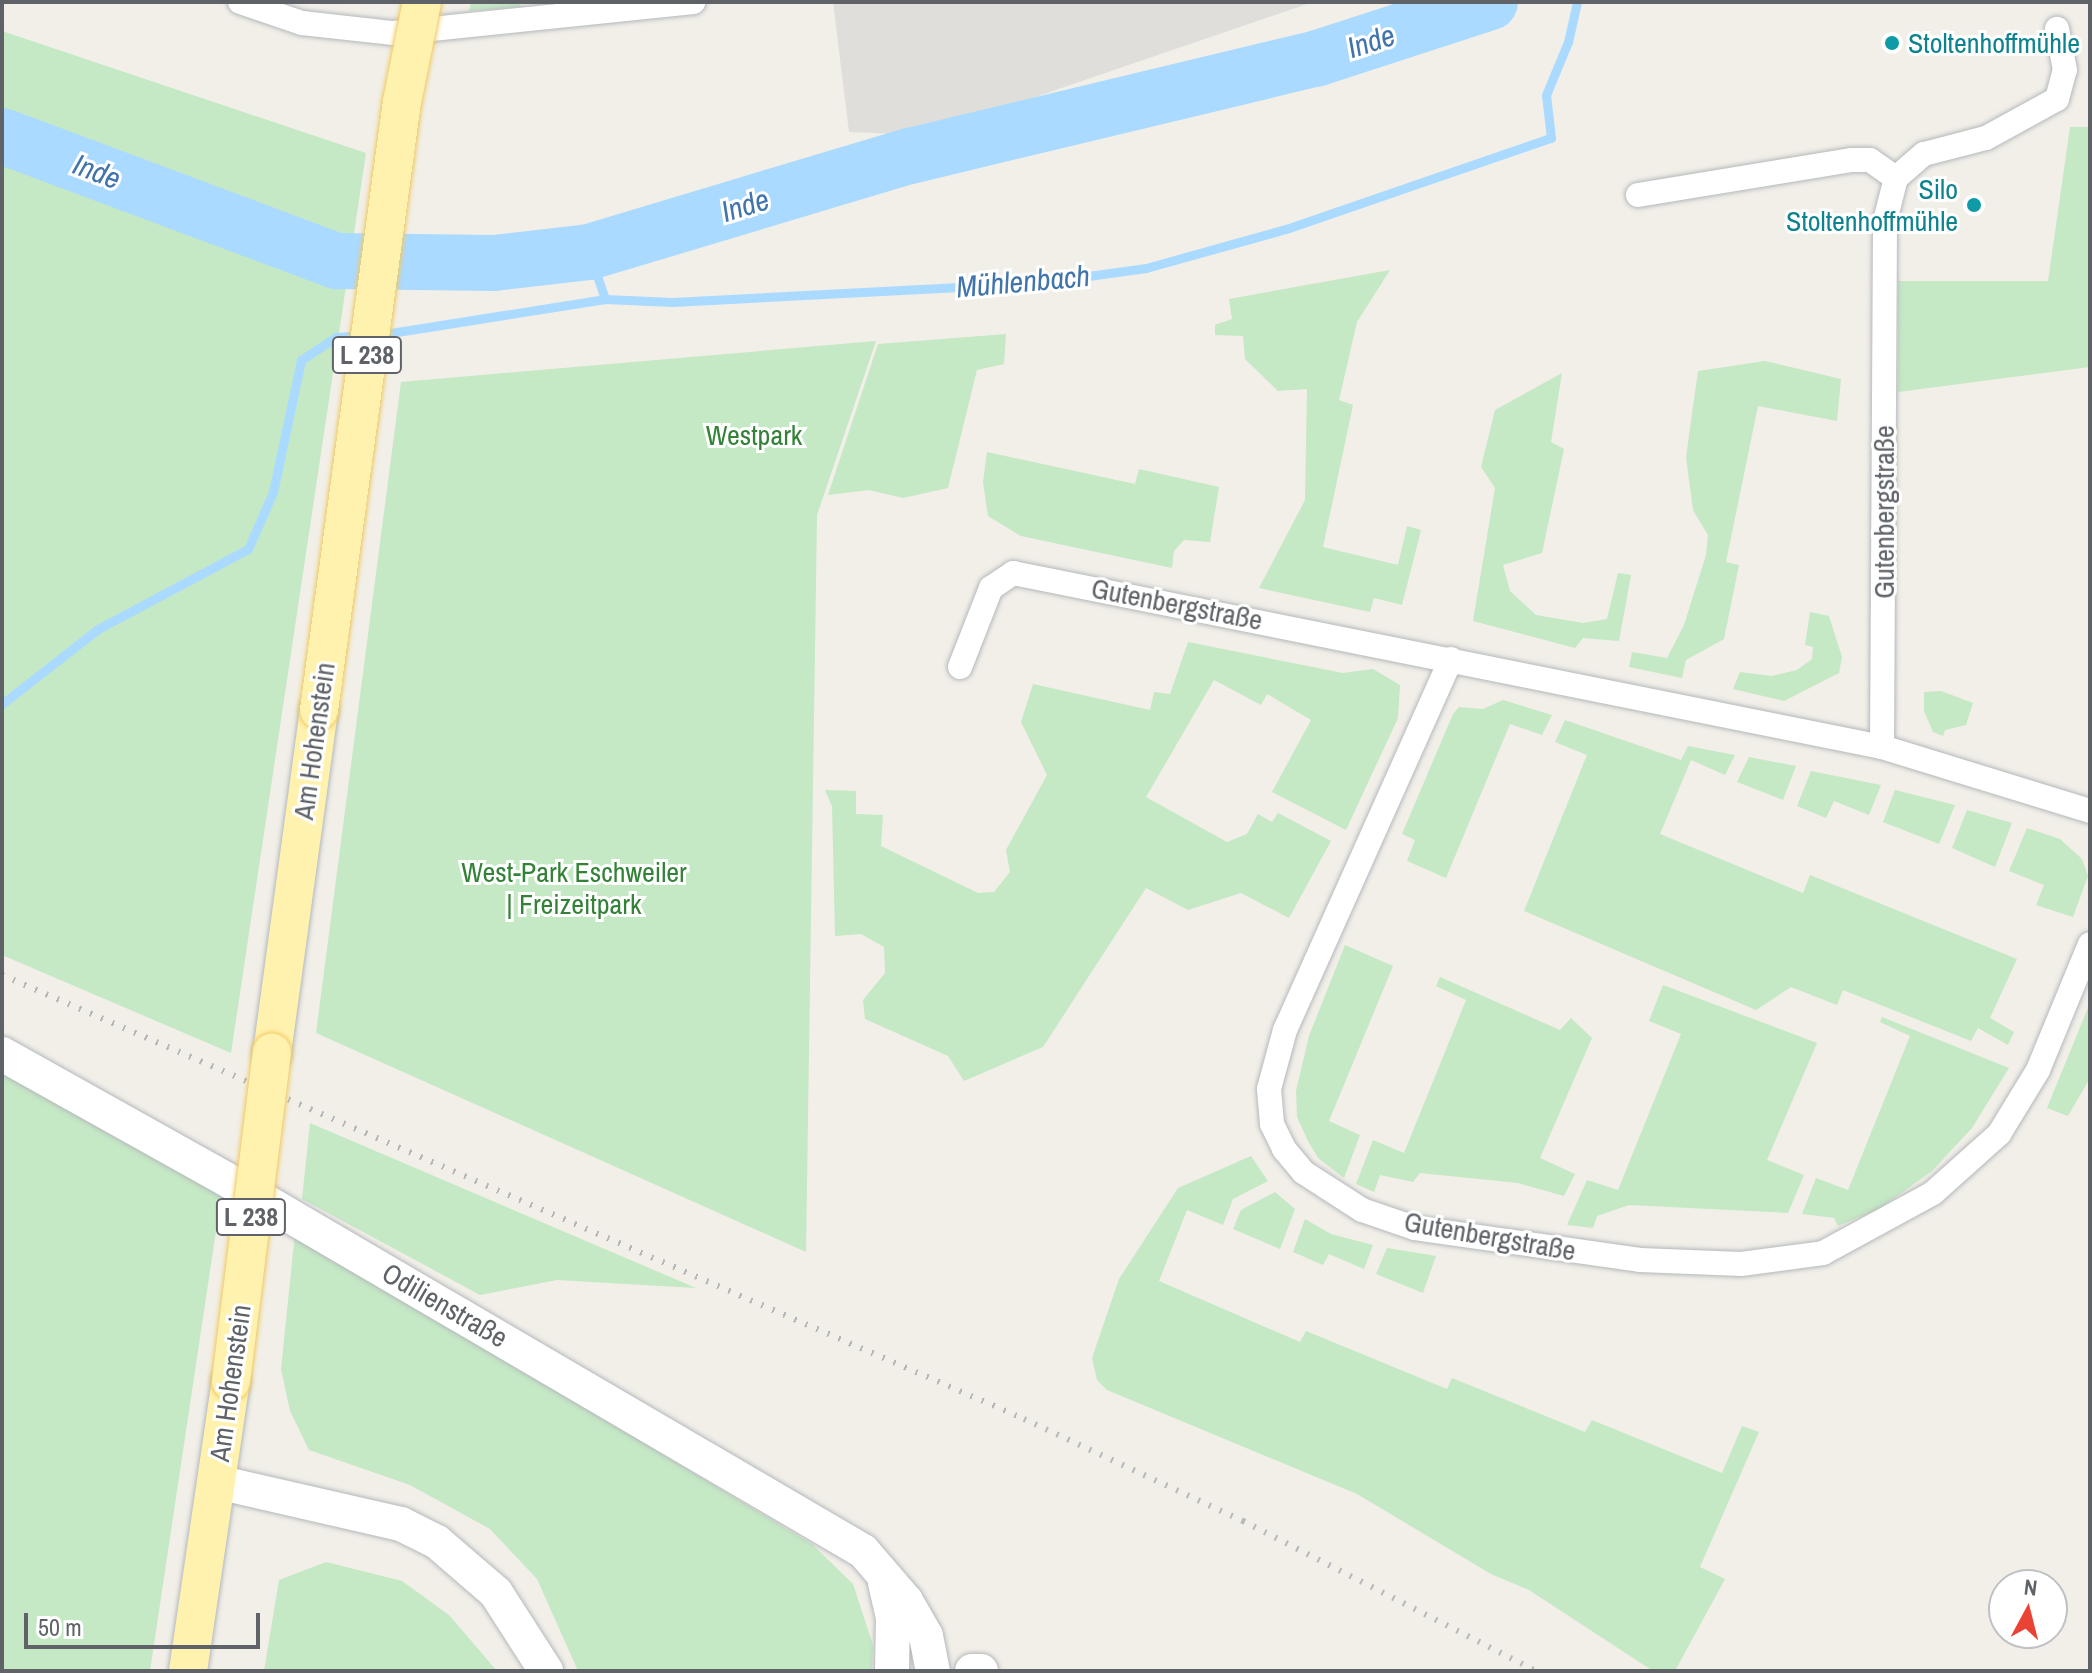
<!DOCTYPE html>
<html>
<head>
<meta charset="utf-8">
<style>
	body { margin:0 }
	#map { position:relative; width:2092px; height:1673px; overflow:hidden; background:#f1efe8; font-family:"Archivo Narrow",sans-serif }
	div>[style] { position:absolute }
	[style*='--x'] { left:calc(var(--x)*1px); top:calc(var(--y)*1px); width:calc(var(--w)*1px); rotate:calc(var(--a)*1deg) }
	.industrial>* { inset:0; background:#e0deda }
	.green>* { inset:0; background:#c5e8c5 }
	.stream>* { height:9px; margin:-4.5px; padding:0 4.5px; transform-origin:4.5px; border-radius:4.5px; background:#aadaff }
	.river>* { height:56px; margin:-28px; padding:0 28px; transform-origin:28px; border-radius:28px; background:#aadaff }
	.roads { filter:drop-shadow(0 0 2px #b5b8bc) drop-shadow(0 0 2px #b5b8bc) }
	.street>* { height:24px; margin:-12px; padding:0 12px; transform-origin:12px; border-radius:12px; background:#fff }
	.secondary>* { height:34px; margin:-17px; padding:0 17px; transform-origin:17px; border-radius:17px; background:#fff }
	.primary>* { height:38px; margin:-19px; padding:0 19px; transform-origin:19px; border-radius:19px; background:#fff2af }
	.rail>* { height:6px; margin-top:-3px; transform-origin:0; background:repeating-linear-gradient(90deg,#b6b7b8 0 2px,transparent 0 12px) }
	.bridges { filter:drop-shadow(0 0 2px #f2c960) drop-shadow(0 0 2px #f2c960) }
	.primary-bridge>* { height:38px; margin:-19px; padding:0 19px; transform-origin:19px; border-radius:19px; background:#fff2af }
	.dots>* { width:22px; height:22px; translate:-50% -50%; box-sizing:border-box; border:4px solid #fff; border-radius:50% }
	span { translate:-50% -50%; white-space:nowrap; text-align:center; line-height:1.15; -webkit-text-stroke:6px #fff; paint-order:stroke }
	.shield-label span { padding:2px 6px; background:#fff; border:2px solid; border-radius:6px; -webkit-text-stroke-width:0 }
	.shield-label { font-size:26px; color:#5f6368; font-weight:700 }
	.culture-label { font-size:28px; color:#0d838f }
	.left { translate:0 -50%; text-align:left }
	.right { translate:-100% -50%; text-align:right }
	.park-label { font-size:28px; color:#348238 }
	.street-label { font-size:28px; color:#5f6368 }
	.water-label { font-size:30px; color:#4174aa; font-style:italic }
	.frame { position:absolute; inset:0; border:4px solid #5f6368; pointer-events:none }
	.north { position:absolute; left:1988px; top:1569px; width:80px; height:80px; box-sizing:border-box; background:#fff; border:2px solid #bfc1c3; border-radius:50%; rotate:7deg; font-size:22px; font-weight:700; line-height:32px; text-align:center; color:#5f6368 }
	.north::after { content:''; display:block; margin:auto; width:28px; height:36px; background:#ea4335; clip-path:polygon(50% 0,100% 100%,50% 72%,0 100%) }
	.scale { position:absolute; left:24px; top:1613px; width:236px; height:36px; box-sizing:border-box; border:4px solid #5f6368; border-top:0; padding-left:10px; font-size:24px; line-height:28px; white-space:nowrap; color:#5f6368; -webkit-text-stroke:6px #fff; paint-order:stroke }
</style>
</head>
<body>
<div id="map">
	<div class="industrial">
		<i style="clip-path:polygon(833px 2px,1313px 2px,924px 135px,849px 132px)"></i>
	</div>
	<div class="green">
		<i style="clip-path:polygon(471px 2px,519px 2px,521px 7px,469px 11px)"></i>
		<i style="clip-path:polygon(2px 31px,366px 153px,231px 1053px,2px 955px)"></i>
		<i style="clip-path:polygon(2070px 127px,2090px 127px,2090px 367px,1898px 392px,1898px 281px,2048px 281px)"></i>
		<i style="clip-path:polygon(1390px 270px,1357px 322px,1339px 400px,1353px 405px,1323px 547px,1398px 565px,1407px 526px,1421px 530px,1402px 605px,1374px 598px,1370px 612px,1259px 588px,1305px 500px,1307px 389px,1278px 391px,1245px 359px,1243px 336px,1215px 335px,1215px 325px,1232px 319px,1229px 299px)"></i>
		<i style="clip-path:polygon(1006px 334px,1004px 364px,977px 370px,948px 488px,903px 498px,869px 490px,828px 495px,878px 344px)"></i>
		<i style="clip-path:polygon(876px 341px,817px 515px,806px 1252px,316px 1033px,401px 382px)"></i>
		<i style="clip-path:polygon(1765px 361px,1841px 379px,1837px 421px,1758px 406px,1726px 562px,1739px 565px,1724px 639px,1686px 660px,1682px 678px,1629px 667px,1632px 652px,1667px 658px,1684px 625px,1706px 555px,1708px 535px,1693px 510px,1686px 457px,1698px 371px)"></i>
		<i style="clip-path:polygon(1562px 373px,1551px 442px,1564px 449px,1542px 553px,1503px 565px,1510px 591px,1536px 615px,1583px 623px,1607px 619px,1618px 573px,1631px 575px,1619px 641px,1583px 638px,1575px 648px,1473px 621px,1495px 488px,1481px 467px,1495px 410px)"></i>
		<i style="clip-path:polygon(987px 452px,1135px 484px,1139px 469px,1219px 487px,1210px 542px,1184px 540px,1174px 551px,1172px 568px,1021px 536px,988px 516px,983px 482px)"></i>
		<i style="clip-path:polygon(1810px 612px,1829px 616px,1842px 657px,1839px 673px,1784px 701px,1733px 689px,1740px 672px,1772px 676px,1797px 670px,1812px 659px,1813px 647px,1805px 645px)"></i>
		<i style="clip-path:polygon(1188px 642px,1343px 673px,1373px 669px,1400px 685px,1398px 718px,1346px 830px,1272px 792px,1311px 720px,1267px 694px,1261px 705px,1214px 680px,1146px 797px,1227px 842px,1247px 834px,1258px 814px,1272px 822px,1278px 813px,1331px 841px,1289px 918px,1241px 893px,1188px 910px,1146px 888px,1043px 1047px,964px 1081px,948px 1056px,865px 1019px,863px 1000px,885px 973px,884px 947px,861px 934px,835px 936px,832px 806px,825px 790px,856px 791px,856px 814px,883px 815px,881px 846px,978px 893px,994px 892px,1010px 872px,1006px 850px,1047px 775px,1021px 722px,1033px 684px,1150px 710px,1154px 692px,1170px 694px)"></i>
		<i style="clip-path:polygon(1941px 691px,1973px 703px,1966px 725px,1945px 730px,1943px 736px,1933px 732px,1924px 711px,1924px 692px)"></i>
		<i style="clip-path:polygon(1503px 700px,1552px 715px,1542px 735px,1510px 724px,1446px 878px,1407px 861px,1415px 840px,1402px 834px,1453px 714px,1459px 707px,1483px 709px)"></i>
		<i style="clip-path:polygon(1565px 720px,1681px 760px,1688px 746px,1735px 755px,1725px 775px,1691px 760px,1660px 834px,1803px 893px,1810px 875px,2017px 959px,1990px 1018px,2014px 1032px,2008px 1045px,1978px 1028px,1971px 1041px,1843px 990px,1837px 1005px,1791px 987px,1756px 1010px,1524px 911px,1587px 755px,1555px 742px)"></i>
		<i style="clip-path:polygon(1749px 757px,1796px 766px,1783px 800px,1737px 782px)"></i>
		<i style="clip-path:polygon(1811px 771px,1881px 785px,1869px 815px,1834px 801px,1826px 818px,1797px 806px)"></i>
		<i style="clip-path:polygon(1895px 790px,1955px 805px,1939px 844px,1883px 822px)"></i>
		<i style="clip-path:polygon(1967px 810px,2012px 823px,1995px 867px,1952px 848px)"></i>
		<i style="clip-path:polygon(2027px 828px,2060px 839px,2082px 859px,2088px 876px,2073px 917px,2036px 905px,2044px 885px,2009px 871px)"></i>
		<i style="clip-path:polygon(1345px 945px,1393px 966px,1329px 1121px,1360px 1135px,1344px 1178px,1318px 1158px,1308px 1141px,1297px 1117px,1296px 1091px,1309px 1036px)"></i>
		<i style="clip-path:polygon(1440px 977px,1560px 1030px,1571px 1018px,1592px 1038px,1540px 1158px,1575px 1174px,1564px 1196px,1518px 1183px,1420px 1173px,1413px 1182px,1380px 1175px,1374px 1192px,1356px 1184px,1373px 1140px,1404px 1153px,1466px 1000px,1436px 986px)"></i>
		<i style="clip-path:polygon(1663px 985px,1817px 1043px,1767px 1160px,1804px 1175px,1788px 1213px,1629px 1205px,1597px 1216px,1593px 1228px,1567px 1225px,1587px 1180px,1618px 1190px,1681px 1034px,1649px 1021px)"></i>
		<i style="clip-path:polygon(2090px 1003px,2090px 1078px,2068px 1116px,2047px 1108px)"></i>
		<i style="clip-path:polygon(1882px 1017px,2009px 1068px,1972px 1128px,1932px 1171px,1879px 1209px,1838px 1226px,1834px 1218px,1802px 1214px,1816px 1178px,1848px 1190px,1910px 1036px,1880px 1022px)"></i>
		<i style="clip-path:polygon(2px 1065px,222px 1191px,150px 1671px,2px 1671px)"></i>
		<i style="clip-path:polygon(310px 1123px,696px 1288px,557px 1280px,480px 1295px,302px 1199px)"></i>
		<i style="clip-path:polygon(1251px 1156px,1268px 1181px,1233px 1199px,1223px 1225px,1187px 1210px,1159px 1281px,1300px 1342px,1306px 1331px,1447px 1389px,1452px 1378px,1585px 1432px,1592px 1420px,1722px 1473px,1742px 1426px,1759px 1432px,1700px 1567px,1725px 1579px,1675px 1671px,1653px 1671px,1529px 1590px,1491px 1574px,1357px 1494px,1107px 1390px,1097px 1380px,1092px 1358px,1119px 1279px,1178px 1188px)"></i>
		<i style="clip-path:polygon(1275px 1192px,1295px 1209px,1280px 1249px,1233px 1229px,1241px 1210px)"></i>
		<i style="clip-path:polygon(1305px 1219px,1331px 1234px,1373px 1245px,1364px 1269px,1329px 1254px,1323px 1265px,1293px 1252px)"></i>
		<i style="clip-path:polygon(295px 1233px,812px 1544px,853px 1584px,873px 1645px,872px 1671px,578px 1671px,537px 1579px,490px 1529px,410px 1485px,309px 1450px,290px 1411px,281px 1369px)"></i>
		<i style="clip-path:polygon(1387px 1248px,1436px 1256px,1423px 1293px,1376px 1274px)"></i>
		<i style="clip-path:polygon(326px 1562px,402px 1581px,449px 1615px,497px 1671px,264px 1671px,279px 1580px)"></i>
	</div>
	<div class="stream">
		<i style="--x:589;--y:252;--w:50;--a:71.2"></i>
		<i style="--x:378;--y:335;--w:230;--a:-9"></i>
		<i style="--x:605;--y:299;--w:68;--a:2.5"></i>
		<i style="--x:673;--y:302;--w:365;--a:-3"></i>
		<i style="--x:1038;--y:283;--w:109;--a:-7.9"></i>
		<i style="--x:1146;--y:268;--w:148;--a:-15.6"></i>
		<i style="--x:1289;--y:228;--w:277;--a:-19"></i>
		<i style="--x:1551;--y:138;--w:43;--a:-96.6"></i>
		<i style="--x:1546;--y:95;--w:57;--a:-67.5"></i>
		<i style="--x:1568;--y:42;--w:41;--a:-77.3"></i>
		<i style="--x:2;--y:704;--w:122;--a:-38"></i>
		<i style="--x:98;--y:629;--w:170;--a:-28.1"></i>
		<i style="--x:248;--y:549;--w:62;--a:-66.3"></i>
		<i style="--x:273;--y:492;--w:135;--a:-78"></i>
		<i style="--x:301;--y:360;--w:42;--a:-33.3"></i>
		<i style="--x:336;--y:337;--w:27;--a:-4"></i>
	</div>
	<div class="river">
		<i style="--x:2;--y:136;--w:358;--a:20.5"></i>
		<i style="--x:337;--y:261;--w:157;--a:0.7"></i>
		<i style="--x:494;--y:263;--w:96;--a:-6.6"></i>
		<i style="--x:589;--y:252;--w:335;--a:-16.7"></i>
		<i style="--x:910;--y:156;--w:416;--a:-13.5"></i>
		<i style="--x:1315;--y:59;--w:184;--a:-18"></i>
	</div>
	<div class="roads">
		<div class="street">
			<i style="--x:240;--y:2;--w:65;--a:18.7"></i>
			<i style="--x:302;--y:23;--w:92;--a:6.3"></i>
			<i style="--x:393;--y:33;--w:302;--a:-5.9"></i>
			<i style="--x:1638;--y:195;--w:217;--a:-9.3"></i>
			<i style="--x:1852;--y:160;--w:18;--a:0"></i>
			<i style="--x:1870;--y:160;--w:32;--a:35"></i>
			<i style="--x:1451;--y:659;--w:406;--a:114.1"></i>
			<i style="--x:1285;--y:1030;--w:61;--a:105.2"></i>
			<i style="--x:1269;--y:1089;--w:35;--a:85"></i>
			<i style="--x:1272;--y:1124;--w:28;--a:64"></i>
			<i style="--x:1284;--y:1149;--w:30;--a:50"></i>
			<i style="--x:1303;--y:1172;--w:70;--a:32.8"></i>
			<i style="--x:1362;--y:1210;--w:56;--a:18.8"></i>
			<i style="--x:1415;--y:1228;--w:227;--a:8.1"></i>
			<i style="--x:1640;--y:1260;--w:101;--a:2.3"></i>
			<i style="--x:1741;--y:1264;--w:83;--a:-7.6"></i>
			<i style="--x:1823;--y:1253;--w:125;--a:-28.6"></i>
			<i style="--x:1933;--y:1193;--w:89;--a:-41.8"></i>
			<i style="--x:1999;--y:1134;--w:75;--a:-58.6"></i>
			<i style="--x:2038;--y:1070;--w:136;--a:-67.6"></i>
			<i style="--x:960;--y:667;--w:85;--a:-68.6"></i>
			<i style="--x:991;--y:588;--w:27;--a:-34"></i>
			<i style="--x:1013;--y:573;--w:886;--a:11.32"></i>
			<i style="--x:1882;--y:747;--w:218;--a:17.1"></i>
			<i style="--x:1882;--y:747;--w:526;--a:-89.67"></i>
			<i style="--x:1885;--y:221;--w:44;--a:-75.7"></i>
			<i style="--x:1896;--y:178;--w:37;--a:-41"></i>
			<i style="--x:1924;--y:154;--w:64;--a:-14.5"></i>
			<i style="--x:1986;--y:138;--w:81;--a:-28.8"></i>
			<i style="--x:2057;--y:99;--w:30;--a:-75"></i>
			<i style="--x:2065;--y:70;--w:42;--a:-101"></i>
		</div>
		<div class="secondary">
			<i style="--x:2;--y:1054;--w:299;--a:29.2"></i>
			<i style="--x:263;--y:1200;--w:695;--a:30.33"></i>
			<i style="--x:863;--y:1551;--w:66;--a:49.3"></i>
			<i style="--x:906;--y:1601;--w:40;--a:60.3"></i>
			<i style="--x:926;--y:1636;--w:36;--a:79"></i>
			<i style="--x:217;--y:1482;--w:189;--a:12.9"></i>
			<i style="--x:401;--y:1524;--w:40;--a:26.6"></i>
			<i style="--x:437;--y:1542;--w:78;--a:40.8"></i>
			<i style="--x:496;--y:1593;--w:93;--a:57.3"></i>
			<i style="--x:885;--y:1583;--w:36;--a:77"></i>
			<i style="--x:893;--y:1618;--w:53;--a:91.1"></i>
			<i style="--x:972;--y:1671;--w:9;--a:0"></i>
		</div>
		<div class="primary">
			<i style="--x:272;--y:1053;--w:346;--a:-82.2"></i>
			<i style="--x:188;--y:1671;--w:293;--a:-81.6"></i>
		</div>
	</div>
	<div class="rail">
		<i style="--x:2;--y:975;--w:1114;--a:23.48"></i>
		<i style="--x:1024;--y:1419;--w:242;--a:25"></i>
		<i style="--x:1243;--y:1521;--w:329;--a:27.1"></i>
	</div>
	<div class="bridges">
		<div class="primary-bridge">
			<i style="--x:319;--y:710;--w:614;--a:-82.23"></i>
			<i style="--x:402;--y:102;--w:102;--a:-78.7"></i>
			<i style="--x:231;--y:1381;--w:331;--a:-82.9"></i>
		</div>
	</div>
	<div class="dots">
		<i style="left:1892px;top:43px;background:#0f9aa8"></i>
		<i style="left:1974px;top:205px;background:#0f9aa8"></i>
	</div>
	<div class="shield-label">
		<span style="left:367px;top:355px">L 238</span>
		<span style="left:251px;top:1217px">L 238</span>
	</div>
	<div class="culture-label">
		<span class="left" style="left:1908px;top:43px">Stoltenhoffmühle</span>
		<span class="right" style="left:1958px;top:205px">Silo<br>Stoltenhoffmühle</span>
	</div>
	<div class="park-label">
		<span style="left:754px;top:435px">Westpark</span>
		<span style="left:574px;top:888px">West-Park Eschweiler<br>| Freizeitpark</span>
	</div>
	<div class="street-label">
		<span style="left:1884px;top:512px;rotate:-90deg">Gutenbergstraße</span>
		<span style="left:1177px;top:604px;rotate:11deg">Gutenbergstraße</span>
		<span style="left:314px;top:741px;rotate:-82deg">Am Hohenstein</span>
		<span style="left:1490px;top:1236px;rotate:10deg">Gutenbergstraße</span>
		<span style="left:445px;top:1305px;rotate:30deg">Odilienstraße</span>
		<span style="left:230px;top:1383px;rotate:-82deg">Am Hohenstein</span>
	</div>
	<div class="water-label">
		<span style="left:1371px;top:41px;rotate:-18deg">Inde</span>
		<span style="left:97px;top:171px;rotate:21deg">Inde</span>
		<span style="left:745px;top:205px;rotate:-17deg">Inde</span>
		<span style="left:1023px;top:281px;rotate:-5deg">Mühlenbach</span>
	</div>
	<div class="frame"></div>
	<div class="north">N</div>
	<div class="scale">50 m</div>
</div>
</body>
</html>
